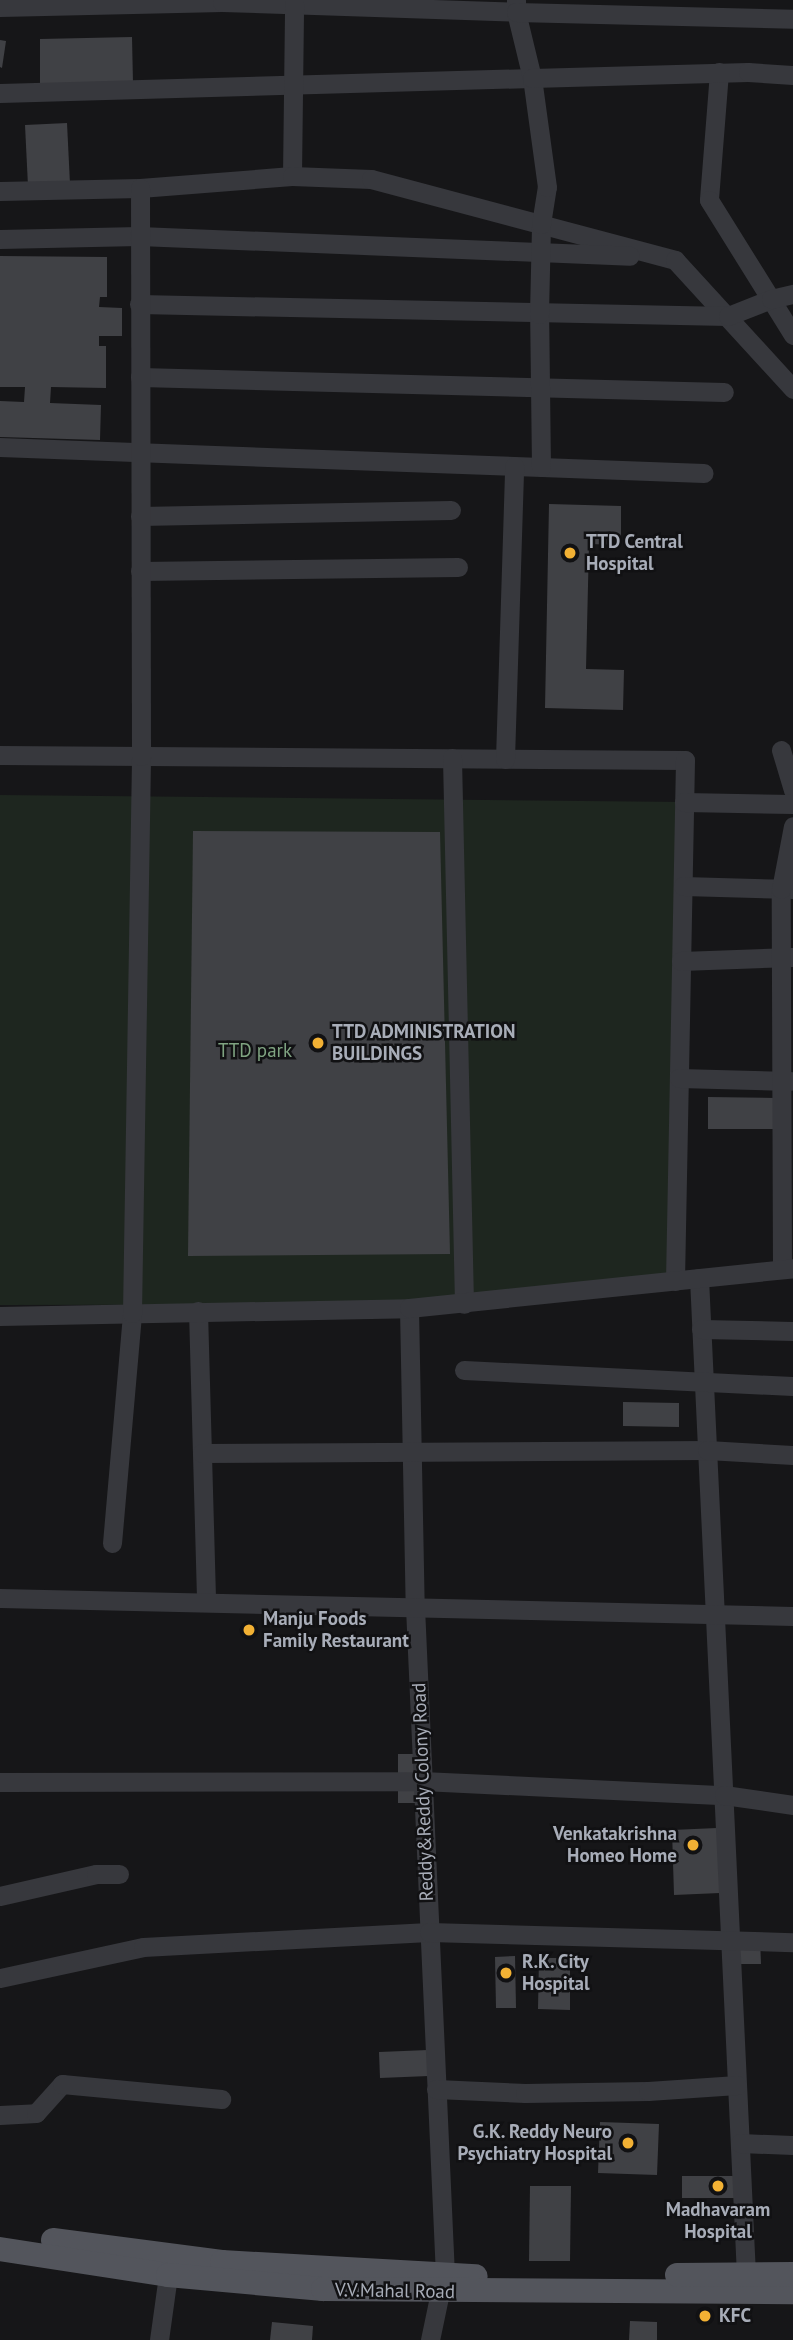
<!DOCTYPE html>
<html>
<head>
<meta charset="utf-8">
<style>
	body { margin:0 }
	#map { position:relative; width:793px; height:2340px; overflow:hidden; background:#161618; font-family:"PT Sans",sans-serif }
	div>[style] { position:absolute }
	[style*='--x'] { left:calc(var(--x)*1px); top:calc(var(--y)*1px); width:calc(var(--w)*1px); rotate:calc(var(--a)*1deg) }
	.green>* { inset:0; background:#1e261f }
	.building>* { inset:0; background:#404145 }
	.minor>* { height:19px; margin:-9.5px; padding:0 9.5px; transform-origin:9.5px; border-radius:9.5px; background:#37383d }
	.major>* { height:24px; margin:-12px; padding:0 12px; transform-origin:12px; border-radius:12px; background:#53555c }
	.dots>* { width:19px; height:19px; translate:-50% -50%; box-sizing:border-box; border:4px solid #111113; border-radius:50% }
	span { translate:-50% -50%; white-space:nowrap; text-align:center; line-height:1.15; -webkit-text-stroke:5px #111113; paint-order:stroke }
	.poi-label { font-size:19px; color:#a8adb8; font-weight:700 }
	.left { translate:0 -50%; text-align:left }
	.right { translate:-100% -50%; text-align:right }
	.park-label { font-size:19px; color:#7fa381 }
	.street-label { font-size:19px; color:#a8adb8 }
</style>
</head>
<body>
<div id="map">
	<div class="green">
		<i style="clip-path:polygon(0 795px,684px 802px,675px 1281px,464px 1304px,0 1305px)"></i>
	</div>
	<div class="building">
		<i style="clip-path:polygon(132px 37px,133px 84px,40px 86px,40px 39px)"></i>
		<i style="clip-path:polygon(0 40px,6px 41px,2px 68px,0 67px)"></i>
		<i style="clip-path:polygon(67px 123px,70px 184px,28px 186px,25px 125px)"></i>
		<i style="clip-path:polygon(0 256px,107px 257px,107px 297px,100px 297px,99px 307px,122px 308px,122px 336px,99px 336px,99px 346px,106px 346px,106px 388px,51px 387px,50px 403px,101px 405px,100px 440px,0 437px,0 401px,24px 402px,25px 387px,0 387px)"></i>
		<i style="clip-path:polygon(549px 504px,621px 506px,621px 545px,589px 544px,586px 669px,624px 670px,623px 710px,545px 708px)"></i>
		<i style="clip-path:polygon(193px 831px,440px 832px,450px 1254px,188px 1256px)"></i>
		<i style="clip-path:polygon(708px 1097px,776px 1098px,776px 1129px,708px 1129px)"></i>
		<i style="clip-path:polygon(623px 1402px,679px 1403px,679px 1427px,623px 1426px)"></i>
		<i style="clip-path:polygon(398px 1754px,427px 1754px,427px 1803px,398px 1803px)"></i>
		<i style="clip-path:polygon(717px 1828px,720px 1893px,674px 1895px,672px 1830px)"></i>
		<i style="clip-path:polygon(733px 1938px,760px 1938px,761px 1964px,733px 1964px)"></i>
		<i style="clip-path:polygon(515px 1956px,516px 2008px,496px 2008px,495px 1957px)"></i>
		<i style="clip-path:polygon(539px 1958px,570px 1958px,570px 2010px,538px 2009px)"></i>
		<i style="clip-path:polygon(428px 2050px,429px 2076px,380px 2078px,379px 2052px)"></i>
		<i style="clip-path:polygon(600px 2122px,659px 2124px,657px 2175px,598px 2173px)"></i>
		<i style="clip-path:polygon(682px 2176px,737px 2176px,737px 2198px,682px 2198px)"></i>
		<i style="clip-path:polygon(530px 2186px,571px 2186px,570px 2261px,529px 2261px)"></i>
		<i style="clip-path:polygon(630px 2321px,657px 2322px,657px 2340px,629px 2340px)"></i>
		<i style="clip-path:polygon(272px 2322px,313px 2326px,312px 2340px,270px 2340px)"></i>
	</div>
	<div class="minor">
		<i style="--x:0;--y:7;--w:222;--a:-1.3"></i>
		<i style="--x:222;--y:2;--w:294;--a:1.9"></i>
		<i style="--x:516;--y:12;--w:12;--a:-90"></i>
		<i style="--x:719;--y:72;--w:128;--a:94.5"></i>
		<i style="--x:709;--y:200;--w:159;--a:58.1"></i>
		<i style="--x:0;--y:93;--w:532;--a:-1.62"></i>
		<i style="--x:532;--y:78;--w:68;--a:-103.6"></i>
		<i style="--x:516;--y:12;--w:277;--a:1.4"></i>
		<i style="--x:292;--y:176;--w:172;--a:-89.3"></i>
		<i style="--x:0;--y:191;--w:140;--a:-1.2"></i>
		<i style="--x:140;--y:188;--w:152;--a:-4.5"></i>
		<i style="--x:292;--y:176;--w:79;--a:2.2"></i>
		<i style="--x:371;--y:179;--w:315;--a:14.9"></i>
		<i style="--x:675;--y:260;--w:175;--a:47.5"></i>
		<i style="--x:0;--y:239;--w:139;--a:-1.2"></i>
		<i style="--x:139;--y:236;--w:491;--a:2.3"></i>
		<i style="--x:139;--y:304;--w:589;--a:1.17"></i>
		<i style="--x:728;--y:316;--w:46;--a:-21.6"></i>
		<i style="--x:771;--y:299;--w:23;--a:-13"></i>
		<i style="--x:140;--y:377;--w:584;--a:1.47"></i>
		<i style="--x:0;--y:447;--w:704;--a:2.12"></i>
		<i style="--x:541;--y:467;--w:153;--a:-90.7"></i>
		<i style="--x:539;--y:314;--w:90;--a:-88.7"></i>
		<i style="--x:541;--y:224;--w:37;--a:-81"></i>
		<i style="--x:547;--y:187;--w:110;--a:-97.8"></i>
		<i style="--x:532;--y:78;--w:216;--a:-1.6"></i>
		<i style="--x:748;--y:72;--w:45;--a:3.8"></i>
		<i style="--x:140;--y:516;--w:311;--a:-1.1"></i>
		<i style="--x:140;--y:571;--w:318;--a:-0.7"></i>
		<i style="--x:781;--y:750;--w:42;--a:73.3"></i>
		<i style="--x:0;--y:755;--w:685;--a:0.42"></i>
		<i style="--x:685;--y:760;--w:521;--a:91.1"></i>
		<i style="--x:452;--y:758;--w:546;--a:88.74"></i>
		<i style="--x:505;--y:759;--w:293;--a:-88.2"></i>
		<i style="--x:684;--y:802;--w:109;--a:1.1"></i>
		<i style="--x:683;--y:886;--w:110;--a:1.6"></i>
		<i style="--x:681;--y:961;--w:111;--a:-2.1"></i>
		<i style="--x:679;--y:1078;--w:111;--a:1.5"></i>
		<i style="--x:782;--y:1269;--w:380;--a:-90.2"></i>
		<i style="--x:781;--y:889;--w:64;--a:-79.2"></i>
		<i style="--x:699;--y:1278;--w:996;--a:87.3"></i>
		<i style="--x:409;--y:1308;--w:299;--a:88.9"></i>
		<i style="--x:415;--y:1607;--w:669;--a:87.43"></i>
		<i style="--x:198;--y:1311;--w:290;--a:88.4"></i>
		<i style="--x:0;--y:1316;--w:409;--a:-1.1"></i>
		<i style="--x:409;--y:1308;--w:386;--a:-5.9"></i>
		<i style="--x:701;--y:1329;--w:92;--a:1.2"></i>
		<i style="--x:464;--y:1370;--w:329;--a:2.8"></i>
		<i style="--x:202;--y:1453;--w:505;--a:-0.34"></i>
		<i style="--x:707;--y:1450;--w:86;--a:3.3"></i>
		<i style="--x:112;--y:1543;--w:231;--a:-85"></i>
		<i style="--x:132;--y:1313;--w:557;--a:-89.07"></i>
		<i style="--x:141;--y:756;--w:568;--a:-90.1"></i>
		<i style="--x:0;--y:1598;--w:793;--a:1.3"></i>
		<i style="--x:0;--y:1782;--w:422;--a:-0.1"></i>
		<i style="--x:422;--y:1781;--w:302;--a:2.7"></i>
		<i style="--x:724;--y:1795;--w:70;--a:8.2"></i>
		<i style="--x:0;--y:1896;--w:98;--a:-12.9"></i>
		<i style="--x:96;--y:1874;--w:23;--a:0"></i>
		<i style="--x:0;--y:1978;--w:146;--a:-12.2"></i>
		<i style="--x:143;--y:1947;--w:286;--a:-3"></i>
		<i style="--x:429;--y:1932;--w:364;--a:1.6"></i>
		<i style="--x:436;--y:2089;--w:89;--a:2.6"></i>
		<i style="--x:525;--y:2093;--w:123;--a:-0.9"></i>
		<i style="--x:648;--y:2091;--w:89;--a:-3.9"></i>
		<i style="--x:0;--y:2115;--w:36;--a:-3"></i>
		<i style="--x:36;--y:2113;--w:39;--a:-48"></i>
		<i style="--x:62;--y:2084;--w:160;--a:5.4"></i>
		<i style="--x:740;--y:2143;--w:53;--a:2.2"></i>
		<i style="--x:159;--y:2340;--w:66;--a:-82.1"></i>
		<i style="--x:430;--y:2340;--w:49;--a:-78.2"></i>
	</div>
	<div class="major">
		<i style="--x:53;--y:2240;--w:170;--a:7.4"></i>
		<i style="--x:222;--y:2262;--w:254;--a:3.2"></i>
		<i style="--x:0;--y:2249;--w:170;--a:8.8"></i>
		<i style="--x:168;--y:2275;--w:156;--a:5.2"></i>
		<i style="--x:323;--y:2289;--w:470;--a:0.4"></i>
		<i style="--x:677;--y:2275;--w:116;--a:-0.5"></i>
	</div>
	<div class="dots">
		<i style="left:570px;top:553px;background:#f2b134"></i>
		<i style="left:318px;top:1043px;background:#f2b134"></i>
		<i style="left:249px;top:1630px;background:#f2b134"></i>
		<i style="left:693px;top:1845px;background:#f2b134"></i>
		<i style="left:506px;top:1973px;background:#f2b134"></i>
		<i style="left:628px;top:2143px;background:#f2b134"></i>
		<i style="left:718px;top:2186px;background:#f2b134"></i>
		<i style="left:705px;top:2316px;background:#f2b134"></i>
	</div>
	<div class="poi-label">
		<span class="left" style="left:586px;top:553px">TTD Central<br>Hospital</span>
		<span class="left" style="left:332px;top:1043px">TTD ADMINISTRATION<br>BUILDINGS</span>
		<span class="left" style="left:263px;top:1630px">Manju Foods<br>Family Restaurant</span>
		<span class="right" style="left:677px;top:1845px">Venkatakrishna<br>Homeo Home</span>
		<span class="left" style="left:522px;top:1973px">R.K. City<br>Hospital</span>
		<span class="right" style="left:612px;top:2143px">G.K. Reddy Neuro<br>Psychiatry Hospital</span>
		<span style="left:718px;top:2221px">Madhavaram<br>Hospital</span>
		<span class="left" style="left:719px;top:2316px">KFC</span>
	</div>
	<div class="park-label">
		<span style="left:255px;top:1051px">TTD park</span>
	</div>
	<div class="street-label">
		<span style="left:423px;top:1792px;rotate:-92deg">Reddy&amp;Reddy Colony Road</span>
		<span style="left:395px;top:2291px;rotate:1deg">V.V.Mahal Road</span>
	</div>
</div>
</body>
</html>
